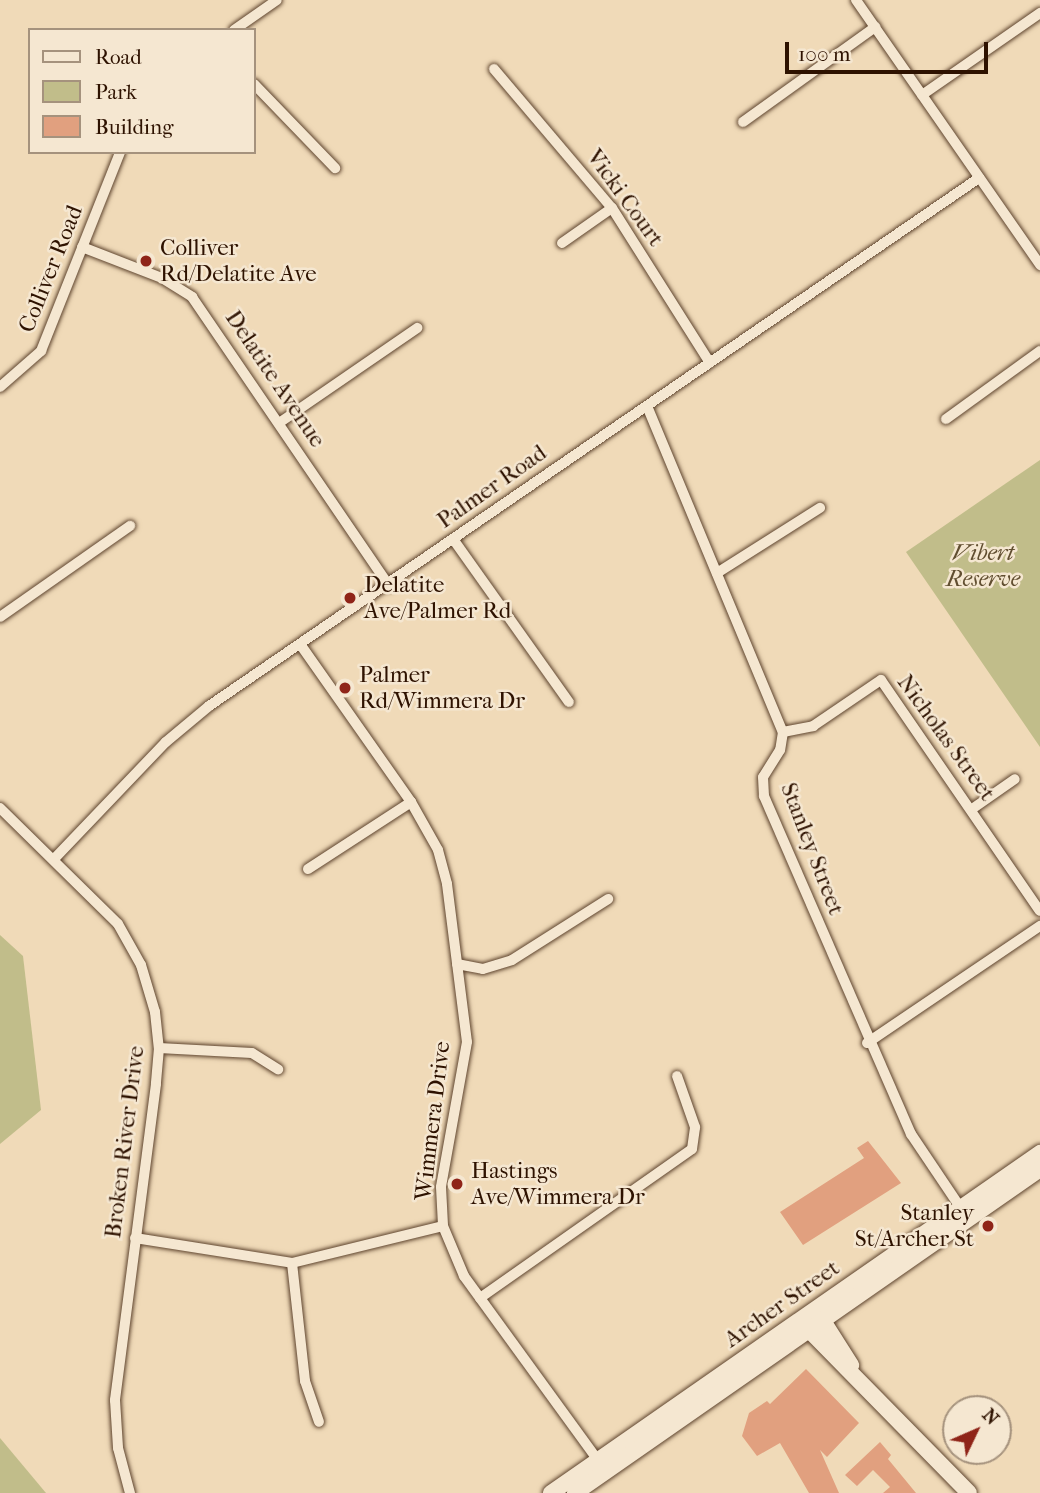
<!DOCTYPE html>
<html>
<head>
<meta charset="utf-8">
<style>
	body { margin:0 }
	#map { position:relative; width:1040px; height:1493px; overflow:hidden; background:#f0dab8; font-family:"IM FELL French Canon",serif }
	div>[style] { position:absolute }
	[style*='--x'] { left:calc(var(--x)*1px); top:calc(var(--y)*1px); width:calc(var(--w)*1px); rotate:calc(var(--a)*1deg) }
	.green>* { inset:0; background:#c1bd8a }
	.building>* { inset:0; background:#e1a07f }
	.roads { filter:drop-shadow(0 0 2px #5e442e) drop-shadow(0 0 2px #5e442e) }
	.street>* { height:10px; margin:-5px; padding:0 5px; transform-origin:5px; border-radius:5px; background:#f5e7d1 }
	.secondary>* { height:16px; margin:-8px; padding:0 8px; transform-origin:8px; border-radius:8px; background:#f5e7d1 }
	.dots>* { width:19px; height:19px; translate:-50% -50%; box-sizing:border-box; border:4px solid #f5e7d1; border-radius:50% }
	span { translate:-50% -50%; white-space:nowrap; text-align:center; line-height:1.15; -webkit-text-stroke:5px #f5e7d1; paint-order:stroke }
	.street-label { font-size:23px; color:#2e1200 }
	.poi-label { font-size:23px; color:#2e1200 }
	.left { translate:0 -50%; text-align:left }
	.right { translate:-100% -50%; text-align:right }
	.park-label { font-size:23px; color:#614e30; font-style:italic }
	.legend { position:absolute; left:28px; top:28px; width:228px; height:126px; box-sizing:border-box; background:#f5e7d1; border:2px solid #a5927d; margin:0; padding:9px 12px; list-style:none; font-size:21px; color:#2e1200 }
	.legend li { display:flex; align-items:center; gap:14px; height:35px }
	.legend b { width:35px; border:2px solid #a5927d }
	.north { position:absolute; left:942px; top:1395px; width:70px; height:70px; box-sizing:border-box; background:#f5e7d1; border:2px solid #a5927d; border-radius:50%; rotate:46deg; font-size:19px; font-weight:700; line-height:28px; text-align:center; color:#2e1200 }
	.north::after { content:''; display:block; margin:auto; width:24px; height:32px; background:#8f2418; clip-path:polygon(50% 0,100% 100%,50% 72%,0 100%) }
	.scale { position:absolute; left:785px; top:42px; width:203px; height:32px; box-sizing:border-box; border:4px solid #2e1200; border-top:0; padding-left:9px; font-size:21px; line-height:24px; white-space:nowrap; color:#2e1200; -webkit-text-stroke:5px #f5e7d1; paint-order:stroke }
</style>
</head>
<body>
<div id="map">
	<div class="green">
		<i style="clip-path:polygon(1040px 460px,1040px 747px,906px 552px)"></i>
		<i style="clip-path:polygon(0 935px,23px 956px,41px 1110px,0 1144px)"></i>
		<i style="clip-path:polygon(0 1438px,46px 1493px,0 1493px)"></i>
	</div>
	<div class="building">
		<i style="clip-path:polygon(868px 1141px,901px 1183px,803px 1245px,780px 1212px,864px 1158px,857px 1148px)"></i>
		<i style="clip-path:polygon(806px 1369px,859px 1423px,827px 1457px,820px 1450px,839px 1493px,809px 1493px,780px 1443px,757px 1456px,742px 1436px,749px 1413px,767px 1401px,770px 1404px)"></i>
		<i style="clip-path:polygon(880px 1442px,891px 1455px,888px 1459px,916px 1493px,883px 1493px,890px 1487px,873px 1470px,857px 1486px,845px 1475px)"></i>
	</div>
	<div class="roads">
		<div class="street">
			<i style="--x:856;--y:0;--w:323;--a:55.2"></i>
			<i style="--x:234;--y:30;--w:52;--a:-34.9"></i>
			<i style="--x:494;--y:69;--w:182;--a:49.7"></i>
			<i style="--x:612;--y:208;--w:183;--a:57.7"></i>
			<i style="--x:254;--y:84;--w:117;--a:46"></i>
			<i style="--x:922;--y:95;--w:144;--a:-34.8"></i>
			<i style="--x:743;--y:122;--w:163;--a:-35.7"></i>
			<i style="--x:562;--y:243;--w:61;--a:-35"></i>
			<i style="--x:82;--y:247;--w:86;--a:21.2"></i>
			<i style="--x:162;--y:278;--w:36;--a:32"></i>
			<i style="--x:192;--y:297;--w:350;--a:55.7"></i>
			<i style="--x:0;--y:387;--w:55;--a:-41.3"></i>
			<i style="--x:41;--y:351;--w:214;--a:-68.3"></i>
			<i style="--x:647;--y:406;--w:353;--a:67.4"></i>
			<i style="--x:783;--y:732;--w:18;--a:99"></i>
			<i style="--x:780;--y:750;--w:32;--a:122"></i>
			<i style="--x:763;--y:777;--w:19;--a:87"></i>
			<i style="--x:764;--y:796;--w:369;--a:66.5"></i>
			<i style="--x:911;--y:1134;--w:95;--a:56.1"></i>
			<i style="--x:946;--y:419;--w:116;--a:-35.9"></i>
			<i style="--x:279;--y:423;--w:168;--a:-34.5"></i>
			<i style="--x:453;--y:539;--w:200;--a:54.6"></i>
			<i style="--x:717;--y:573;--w:122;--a:-32.3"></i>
			<i style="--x:0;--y:617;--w:159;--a:-35"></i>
			<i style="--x:300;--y:644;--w:193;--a:54.9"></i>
			<i style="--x:411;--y:802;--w:55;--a:60.6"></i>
			<i style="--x:438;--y:850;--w:35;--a:75"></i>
			<i style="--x:447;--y:884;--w:159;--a:82.8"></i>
			<i style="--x:467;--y:1042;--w:147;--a:100.2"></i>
			<i style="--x:441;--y:1187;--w:39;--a:87"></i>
			<i style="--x:443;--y:1226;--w:54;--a:67.2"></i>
			<i style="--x:464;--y:1276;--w:231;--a:54"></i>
			<i style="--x:783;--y:732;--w:31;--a:-11"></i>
			<i style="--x:813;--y:726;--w:82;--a:-34.1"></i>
			<i style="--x:881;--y:680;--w:280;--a:55.5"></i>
			<i style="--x:0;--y:808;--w:165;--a:44.5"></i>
			<i style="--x:118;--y:924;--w:47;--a:60.7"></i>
			<i style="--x:141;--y:965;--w:49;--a:73.4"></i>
			<i style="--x:155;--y:1012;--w:36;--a:84"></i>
			<i style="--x:159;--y:1048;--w:36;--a:95"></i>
			<i style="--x:156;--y:1084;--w:319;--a:97.4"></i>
			<i style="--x:115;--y:1400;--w:48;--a:86.4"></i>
			<i style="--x:118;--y:1448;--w:47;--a:75.1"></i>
			<i style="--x:972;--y:809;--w:52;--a:-34.9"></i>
			<i style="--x:54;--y:859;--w:162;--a:-46.3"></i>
			<i style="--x:166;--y:742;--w:56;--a:-39.9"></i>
			<i style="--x:209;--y:706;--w:934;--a:-34.44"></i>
			<i style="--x:308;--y:869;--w:123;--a:-33"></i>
			<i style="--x:457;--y:964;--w:26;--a:11"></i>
			<i style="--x:483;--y:969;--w:30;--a:-17"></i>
			<i style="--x:512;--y:960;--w:114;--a:-32.4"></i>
			<i style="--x:867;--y:1043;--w:209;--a:-34.1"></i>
			<i style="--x:159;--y:1048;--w:93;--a:3.1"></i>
			<i style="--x:252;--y:1053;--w:31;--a:32"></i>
			<i style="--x:135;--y:1238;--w:159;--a:9"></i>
			<i style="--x:292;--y:1263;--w:155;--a:-13.8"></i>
			<i style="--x:292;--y:1263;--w:119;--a:83.7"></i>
			<i style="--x:305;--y:1381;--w:43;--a:71.1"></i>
			<i style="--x:480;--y:1298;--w:259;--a:-35.1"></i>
			<i style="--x:692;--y:1149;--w:22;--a:-82"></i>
			<i style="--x:695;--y:1127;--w:54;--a:-109.4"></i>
		</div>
		<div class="secondary">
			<i style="--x:818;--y:1313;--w:62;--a:57.6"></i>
			<i style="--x:804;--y:1325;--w:235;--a:45.5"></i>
			<i style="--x:551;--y:1493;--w:596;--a:-34.81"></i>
			<i style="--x:575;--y:1493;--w:567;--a:-34.87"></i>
		</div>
	</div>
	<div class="dots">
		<i style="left:146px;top:261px;background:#8f2418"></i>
		<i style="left:350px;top:598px;background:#8f2418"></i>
		<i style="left:345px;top:688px;background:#8f2418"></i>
		<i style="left:457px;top:1184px;background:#8f2418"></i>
		<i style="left:988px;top:1226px;background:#8f2418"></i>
	</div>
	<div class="street-label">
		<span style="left:625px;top:198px;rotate:54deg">Vicki Court</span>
		<span style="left:51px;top:269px;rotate:-68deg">Colliver Road</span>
		<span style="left:275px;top:379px;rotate:56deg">Delatite Avenue</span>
		<span style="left:492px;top:487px;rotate:-35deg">Palmer Road</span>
		<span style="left:946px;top:738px;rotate:54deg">Nicholas Street</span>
		<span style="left:812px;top:849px;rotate:69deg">Stanley Street</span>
		<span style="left:433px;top:1121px;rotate:-83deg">Wimmera Drive</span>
		<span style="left:125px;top:1142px;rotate:-83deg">Broken River Drive</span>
		<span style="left:782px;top:1304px;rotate:-35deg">Archer Street</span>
	</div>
	<div class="poi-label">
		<span class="left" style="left:160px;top:261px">Colliver<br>Rd/Delatite Ave</span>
		<span class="left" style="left:364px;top:598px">Delatite<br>Ave/Palmer Rd</span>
		<span class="left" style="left:359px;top:688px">Palmer<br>Rd/Wimmera Dr</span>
		<span class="left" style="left:471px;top:1184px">Hastings<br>Ave/Wimmera Dr</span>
		<span class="right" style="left:974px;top:1226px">Stanley<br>St/Archer St</span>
	</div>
	<div class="park-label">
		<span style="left:983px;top:566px">Vibert<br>Reserve</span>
	</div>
	<ul class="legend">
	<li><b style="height:9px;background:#f5e7d1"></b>Road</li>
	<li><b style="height:19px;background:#c1bd8a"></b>Park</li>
	<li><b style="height:19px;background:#e1a07f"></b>Building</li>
	</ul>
	<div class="north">N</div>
	<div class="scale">100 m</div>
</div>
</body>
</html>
